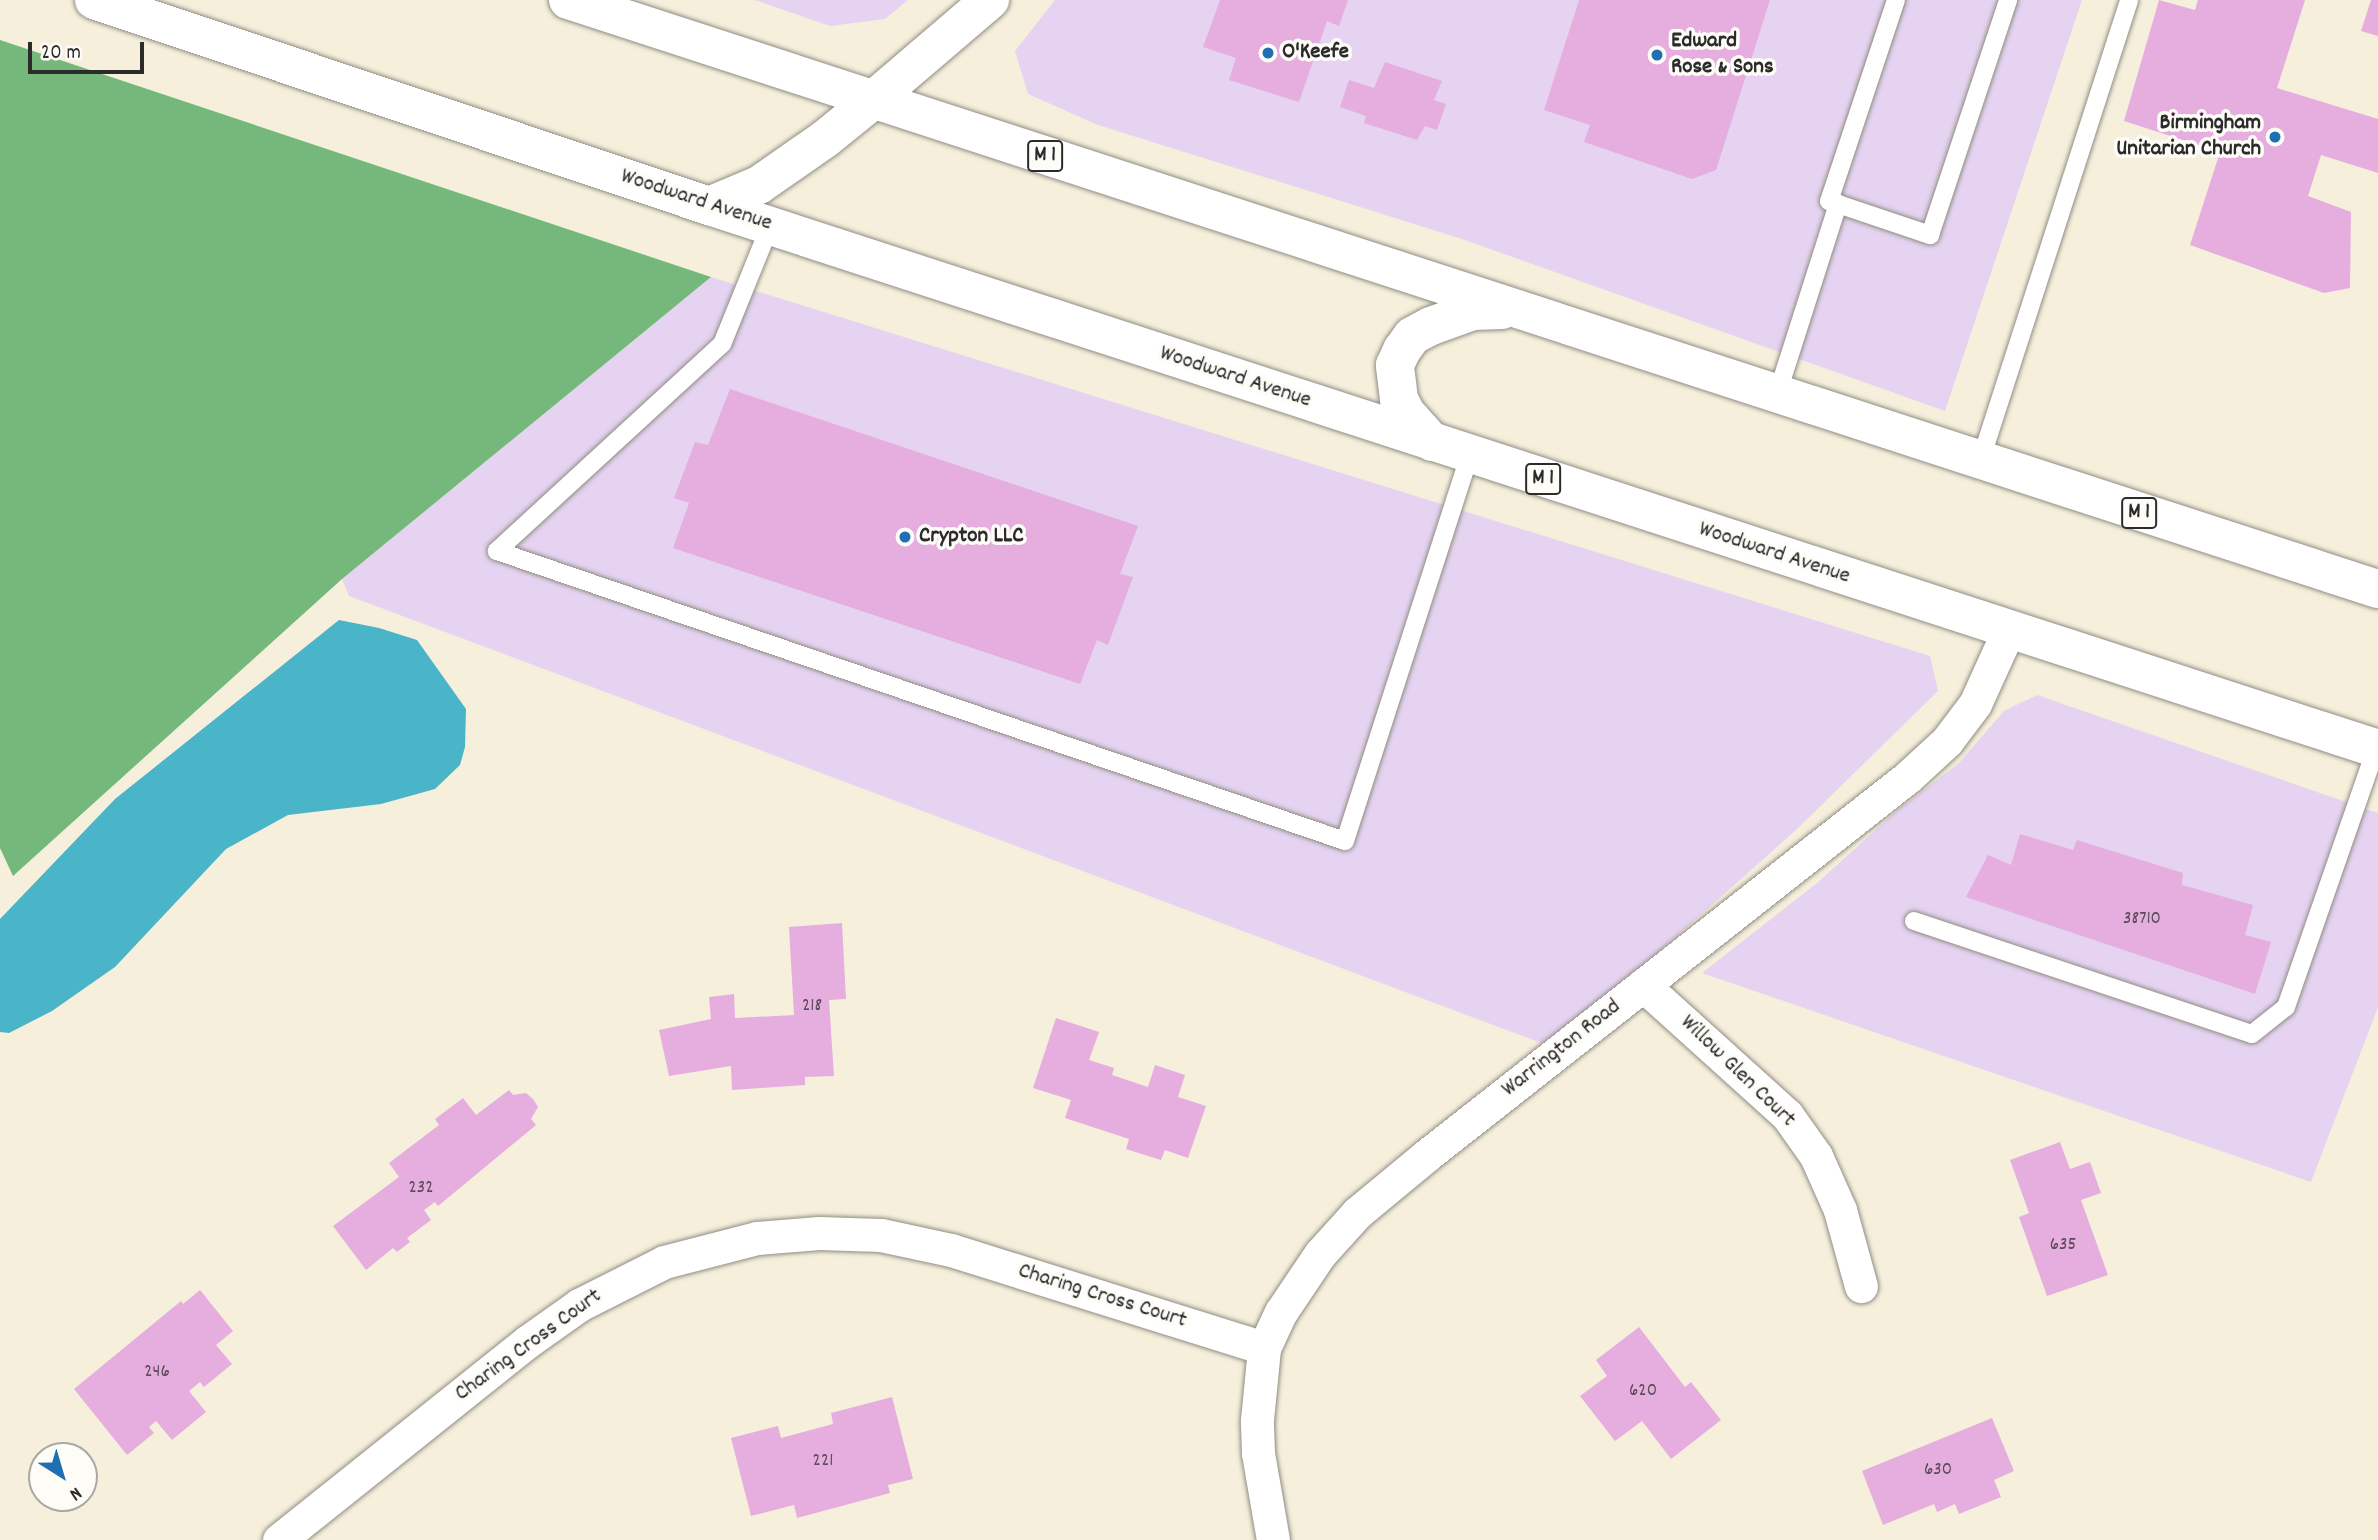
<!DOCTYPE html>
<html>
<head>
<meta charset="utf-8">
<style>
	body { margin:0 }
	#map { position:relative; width:2378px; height:1540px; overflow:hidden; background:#f6efdc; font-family:Dekko,sans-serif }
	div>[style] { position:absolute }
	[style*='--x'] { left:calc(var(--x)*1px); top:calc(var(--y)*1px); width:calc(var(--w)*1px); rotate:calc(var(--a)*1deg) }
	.built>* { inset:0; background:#e5d3f1 }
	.forest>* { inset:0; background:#74b87b }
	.water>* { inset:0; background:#4ab4c8 }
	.building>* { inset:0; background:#e5aedf }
	.roads { filter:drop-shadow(0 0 2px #908d84) drop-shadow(0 0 2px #908d84) }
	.lane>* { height:18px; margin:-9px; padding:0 9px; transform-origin:9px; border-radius:9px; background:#fff }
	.street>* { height:33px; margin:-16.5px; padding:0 16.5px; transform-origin:16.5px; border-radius:16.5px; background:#fff }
	.secondary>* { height:38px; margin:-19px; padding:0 19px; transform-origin:19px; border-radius:19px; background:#fff }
	.primary>* { height:38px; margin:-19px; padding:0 19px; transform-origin:19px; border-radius:19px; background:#fff }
	.dots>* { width:19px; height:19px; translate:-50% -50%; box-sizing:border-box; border:4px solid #fdfcf7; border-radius:50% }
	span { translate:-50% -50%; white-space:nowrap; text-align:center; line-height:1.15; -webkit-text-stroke:7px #fdfcf7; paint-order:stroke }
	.number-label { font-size:19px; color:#5a4c58 }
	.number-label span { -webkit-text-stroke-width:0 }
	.shield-label span { padding:2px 5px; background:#fdfcf7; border:2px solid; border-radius:5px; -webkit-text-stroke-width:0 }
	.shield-label { font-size:21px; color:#2b2b2b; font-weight:700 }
	.poi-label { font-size:23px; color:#2b2b2b; font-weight:700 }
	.left { translate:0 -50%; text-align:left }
	.right { translate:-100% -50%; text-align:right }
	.street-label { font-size:23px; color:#2b2b2b }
	.north { position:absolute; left:28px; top:1442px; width:70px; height:70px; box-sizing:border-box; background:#fdfcf7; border:2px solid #a9a8a5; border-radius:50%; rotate:143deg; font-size:19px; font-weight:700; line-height:28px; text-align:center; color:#2b2b2b }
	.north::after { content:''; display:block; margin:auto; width:24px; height:32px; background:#1f6fb2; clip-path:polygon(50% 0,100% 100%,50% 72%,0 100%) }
	.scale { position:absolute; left:28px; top:42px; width:116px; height:32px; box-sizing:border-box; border:4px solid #2b2b2b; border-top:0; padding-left:9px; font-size:21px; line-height:24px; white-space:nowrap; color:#2b2b2b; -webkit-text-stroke:5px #fdfcf7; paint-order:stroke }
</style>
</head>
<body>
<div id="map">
	<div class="built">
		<i style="clip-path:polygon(755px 0,908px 0,885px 19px,830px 26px)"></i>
		<i style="clip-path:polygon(1055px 0,2082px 0,1945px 411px,1462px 239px,1098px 125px,1028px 94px,1015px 51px)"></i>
		<i style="clip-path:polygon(711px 277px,1930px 656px,1938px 691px,1797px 829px,1552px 1047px,349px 596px,342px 579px)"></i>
		<i style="clip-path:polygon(2037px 695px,2378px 813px,2378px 1007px,2311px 1182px,1702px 973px,1817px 883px,1899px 809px,1959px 763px,2004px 711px)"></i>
	</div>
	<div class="forest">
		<i style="clip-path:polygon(0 40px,711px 277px,342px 579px,13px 876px,0 848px)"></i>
	</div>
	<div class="water">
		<i style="clip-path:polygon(339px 620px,379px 628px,417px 640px,466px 709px,465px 747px,460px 765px,435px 789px,381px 804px,288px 815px,226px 849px,115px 967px,52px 1011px,9px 1033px,0 1032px,0 919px,115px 799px)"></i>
	</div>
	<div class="building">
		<i style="clip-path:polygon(1220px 0,1348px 0,1339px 26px,1327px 21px,1299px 102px,1229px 80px,1236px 58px,1203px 47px)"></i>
		<i style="clip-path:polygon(1579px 0,1770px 0,1716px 170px,1692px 179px,1584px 142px,1590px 125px,1544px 110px)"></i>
		<i style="clip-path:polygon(2159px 0,2195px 10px,2198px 0,2305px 0,2277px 88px,2378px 119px,2378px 173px,2321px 155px,2308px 196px,2351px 212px,2350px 288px,2324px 293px,2190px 245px,2220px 152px,2124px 121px)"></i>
		<i style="clip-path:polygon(2371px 0,2378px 0,2378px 36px,2361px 31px)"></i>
		<i style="clip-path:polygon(1385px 62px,1442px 81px,1434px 100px,1446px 104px,1437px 130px,1425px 126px,1417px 140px,1364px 123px,1366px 116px,1340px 107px,1349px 80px,1374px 88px)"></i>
		<i style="clip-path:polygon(730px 389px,1138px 526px,1120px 574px,1133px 577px,1108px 645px,1097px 640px,1080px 684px,673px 548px,689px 503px,674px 498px,695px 442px,708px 445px)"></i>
		<i style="clip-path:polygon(2020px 834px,2073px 850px,2077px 840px,2183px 873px,2182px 885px,2253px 905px,2245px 935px,2271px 942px,2255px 994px,1966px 897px,1988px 855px,2011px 865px)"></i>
		<i style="clip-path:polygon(842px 923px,846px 999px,829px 1000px,834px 1076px,805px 1077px,805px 1085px,732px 1090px,731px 1066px,669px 1076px,659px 1030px,711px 1019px,709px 997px,734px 994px,735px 1018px,794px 1015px,789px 927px)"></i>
		<i style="clip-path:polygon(1056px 1018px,1099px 1032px,1089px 1060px,1114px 1068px,1112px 1075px,1148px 1087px,1155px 1065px,1185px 1075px,1178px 1097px,1206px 1106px,1188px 1158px,1165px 1150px,1161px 1160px,1126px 1149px,1129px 1139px,1065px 1118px,1071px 1100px,1033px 1088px)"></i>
		<i style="clip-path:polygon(509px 1090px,513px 1095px,526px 1093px,533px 1099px,538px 1107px,531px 1119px,536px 1125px,438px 1206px,435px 1202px,424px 1210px,431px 1220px,407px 1238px,410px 1242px,397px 1252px,393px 1248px,366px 1270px,333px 1226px,399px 1177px,389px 1163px,439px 1125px,435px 1119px,463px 1098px,476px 1115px)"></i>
		<i style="clip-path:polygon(2060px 1142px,2070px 1169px,2090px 1162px,2101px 1193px,2081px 1200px,2108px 1275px,2047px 1296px,2019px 1217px,2029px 1213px,2010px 1160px)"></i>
		<i style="clip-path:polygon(200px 1290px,233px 1331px,216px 1345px,232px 1364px,204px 1387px,200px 1382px,189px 1391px,206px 1412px,172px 1440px,156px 1421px,149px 1427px,154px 1433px,127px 1455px,74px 1389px,181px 1301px,183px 1304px)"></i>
		<i style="clip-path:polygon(1639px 1327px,1685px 1387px,1691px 1382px,1721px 1420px,1671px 1459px,1642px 1421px,1615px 1441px,1580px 1396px,1607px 1376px,1596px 1360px)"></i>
		<i style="clip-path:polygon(892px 1397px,913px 1479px,888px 1485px,890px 1493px,797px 1518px,794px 1505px,751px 1516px,731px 1438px,778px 1426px,781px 1438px,833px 1424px,831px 1413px)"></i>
		<i style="clip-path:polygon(1992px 1418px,2014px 1471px,1994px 1480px,2001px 1497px,1959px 1514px,1955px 1504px,1937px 1512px,1934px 1504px,1883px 1525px,1862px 1471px)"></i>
	</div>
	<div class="roads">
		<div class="lane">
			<i style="--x:1896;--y:0;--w:212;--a:108.4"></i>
			<i style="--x:1829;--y:201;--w:107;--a:18.6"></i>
			<i style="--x:1930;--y:235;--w:248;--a:-71.6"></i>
			<i style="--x:770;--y:226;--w:127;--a:112.1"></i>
			<i style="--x:722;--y:344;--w:306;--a:137.4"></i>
			<i style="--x:497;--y:551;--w:896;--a:18.88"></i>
			<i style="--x:1345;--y:841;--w:406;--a:-72.1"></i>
			<i style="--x:1777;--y:395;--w:201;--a:-72.3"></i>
			<i style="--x:1980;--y:462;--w:485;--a:-72.1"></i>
			<i style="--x:1914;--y:921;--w:356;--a:18.5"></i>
			<i style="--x:2252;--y:1034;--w:43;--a:-38.5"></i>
			<i style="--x:2286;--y:1007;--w:273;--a:-70.8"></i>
		</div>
		<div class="street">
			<i style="--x:1643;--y:985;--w:194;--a:42.1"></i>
			<i style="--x:1787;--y:1115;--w:50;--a:54.7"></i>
			<i style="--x:1816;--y:1156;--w:59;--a:66"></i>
			<i style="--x:1840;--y:1210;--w:79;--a:74.6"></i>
			<i style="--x:279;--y:1540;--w:317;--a:-38.6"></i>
			<i style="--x:527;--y:1342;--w:64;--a:-35.4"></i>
			<i style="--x:579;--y:1305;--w:95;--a:-26.8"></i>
			<i style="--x:664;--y:1262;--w:96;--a:-14.5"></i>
			<i style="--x:757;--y:1238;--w:62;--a:-4.6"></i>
			<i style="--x:819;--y:1233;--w:62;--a:1.8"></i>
			<i style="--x:881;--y:1235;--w:72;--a:12.1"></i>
			<i style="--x:951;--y:1250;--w:328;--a:17.4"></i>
			<i style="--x:1273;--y:1540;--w:88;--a:-99.8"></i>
			<i style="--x:1258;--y:1453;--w:33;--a:-92"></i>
			<i style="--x:1257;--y:1420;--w:72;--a:-84.4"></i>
			<i style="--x:1264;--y:1348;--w:40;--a:-65"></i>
			<i style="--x:1281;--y:1312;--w:70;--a:-56.1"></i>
			<i style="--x:1320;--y:1254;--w:55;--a:-47.9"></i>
			<i style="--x:1357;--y:1213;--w:91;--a:-39.6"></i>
			<i style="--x:1427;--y:1155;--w:612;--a:-38.16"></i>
			<i style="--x:1908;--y:777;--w:53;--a:-42.7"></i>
			<i style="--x:1947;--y:741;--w:46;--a:-52.9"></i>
			<i style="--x:1975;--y:704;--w:82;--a:-65.6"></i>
		</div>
		<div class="secondary">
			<i style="--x:873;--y:100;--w:154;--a:-40.5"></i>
		</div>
		<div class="primary">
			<i style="--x:94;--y:0;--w:649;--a:18.52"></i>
			<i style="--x:709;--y:206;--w:1755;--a:18.02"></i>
			<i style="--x:568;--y:0;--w:1903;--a:18.03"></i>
			<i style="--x:709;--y:206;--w:54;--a:-22.8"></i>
			<i style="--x:759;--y:185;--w:80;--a:-34.9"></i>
			<i style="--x:825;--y:139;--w:62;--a:-39.1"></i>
			<i style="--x:1432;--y:442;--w:39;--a:-132"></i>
			<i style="--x:1406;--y:413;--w:16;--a:-117"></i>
			<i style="--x:1399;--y:399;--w:34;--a:-97"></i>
			<i style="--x:1395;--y:365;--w:17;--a:-65"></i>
			<i style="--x:1402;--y:350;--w:17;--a:-54"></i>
			<i style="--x:1412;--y:336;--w:21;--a:-28"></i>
			<i style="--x:1431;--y:326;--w:45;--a:-19.7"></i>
			<i style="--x:1473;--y:311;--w:29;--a:-2"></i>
		</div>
	</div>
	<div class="dots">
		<i style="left:1268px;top:53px;background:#1f6fb2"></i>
		<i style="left:1657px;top:55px;background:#1f6fb2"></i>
		<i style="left:2275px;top:137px;background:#1f6fb2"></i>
		<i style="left:905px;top:537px;background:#1f6fb2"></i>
	</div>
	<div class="number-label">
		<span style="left:2142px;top:920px">38710</span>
		<span style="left:812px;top:1007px">218</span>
		<span style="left:421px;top:1189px">232</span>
		<span style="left:2063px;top:1246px">635</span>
		<span style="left:157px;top:1373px">246</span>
		<span style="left:1643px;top:1392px">620</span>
		<span style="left:823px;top:1462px">221</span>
		<span style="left:1938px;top:1471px">630</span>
	</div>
	<div class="shield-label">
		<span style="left:1045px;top:156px">M 1</span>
		<span style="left:1543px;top:479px">M 1</span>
		<span style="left:2139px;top:513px">M 1</span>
	</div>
	<div class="poi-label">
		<span class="left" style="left:1671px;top:55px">Edward<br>Rose &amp; Sons</span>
		<span class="left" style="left:1282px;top:53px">O'Keefe</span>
		<span class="right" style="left:2261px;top:137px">Birmingham<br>Unitarian Church</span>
		<span class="left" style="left:919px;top:537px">Crypton LLC</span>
	</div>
	<div class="street-label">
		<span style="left:696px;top:201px;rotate:18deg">Woodward Avenue</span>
		<span style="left:1235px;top:378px;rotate:18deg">Woodward Avenue</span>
		<span style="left:1774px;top:554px;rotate:18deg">Woodward Avenue</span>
		<span style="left:1562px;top:1049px;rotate:-38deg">Warrington Road</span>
		<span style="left:1737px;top:1072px;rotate:44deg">Willow Glen Court</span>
		<span style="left:1102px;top:1297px;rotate:17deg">Charing Cross Court</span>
		<span style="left:529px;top:1346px;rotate:-36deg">Charing Cross Court</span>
	</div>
	<div class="north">N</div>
	<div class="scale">20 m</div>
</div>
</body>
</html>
